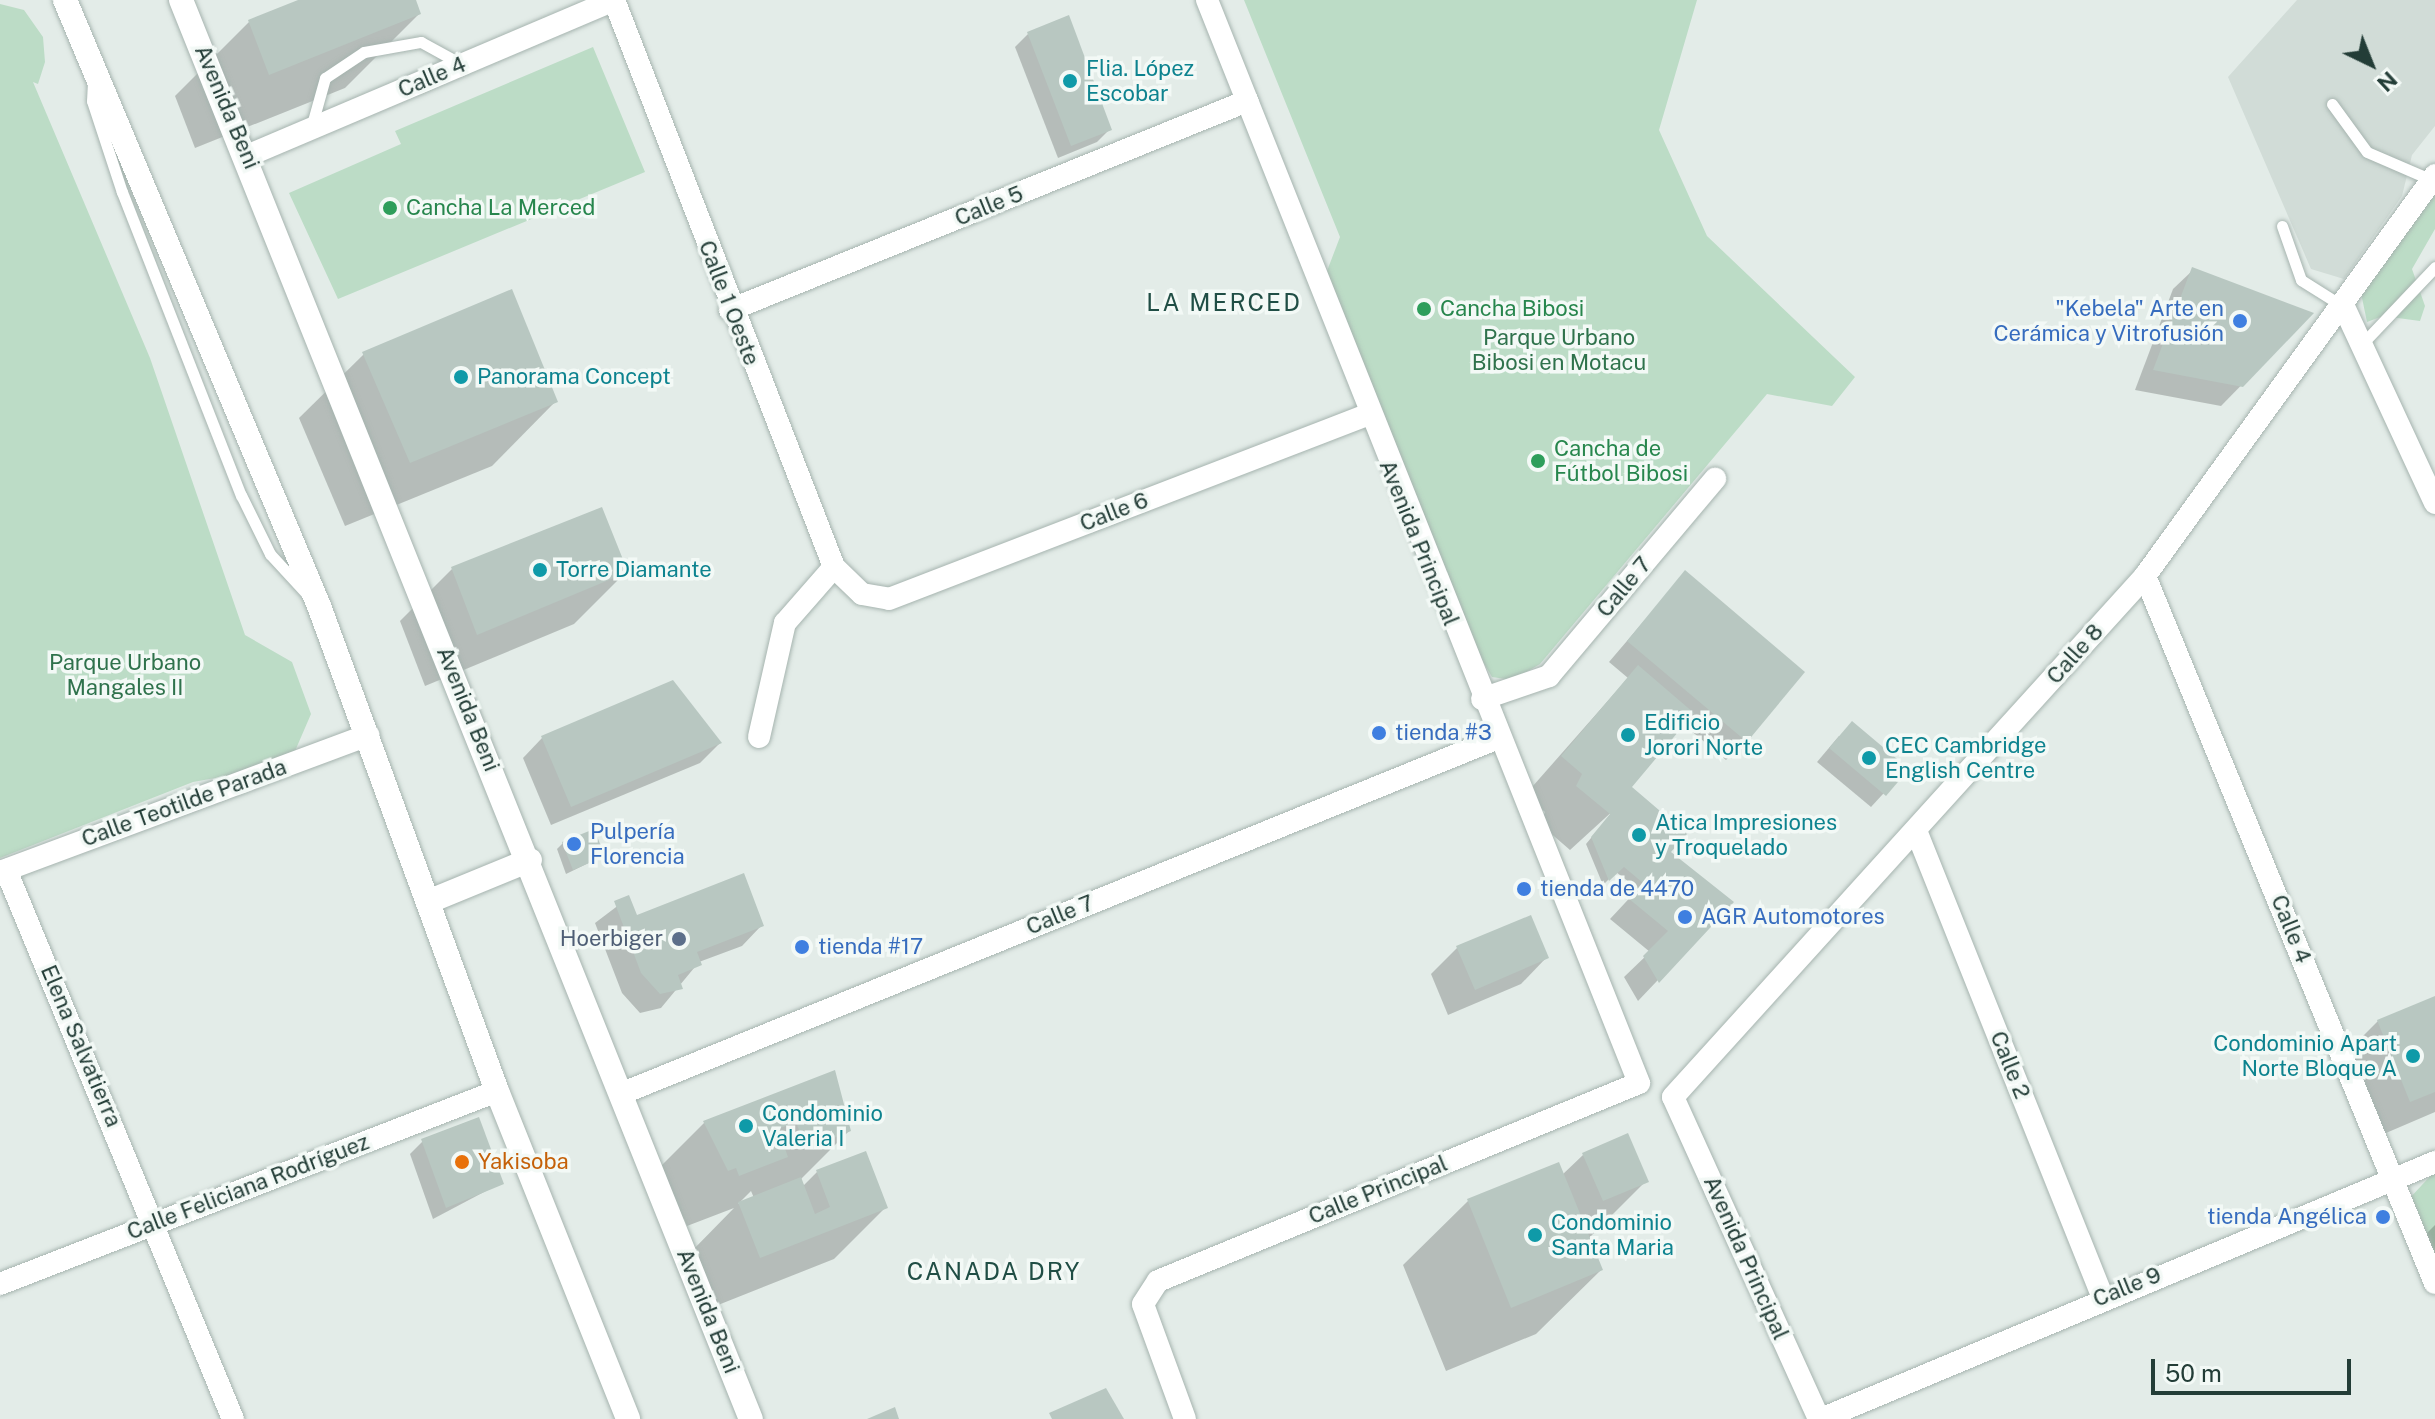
<!DOCTYPE html>
<html>
<head>
<meta charset="utf-8">
<style>
	body { margin:0 }
	#map { position:relative; width:2435px; height:1419px; overflow:hidden; background:#e3ece8; font-family:"Public Sans",sans-serif }
	div>[style] { position:absolute }
	[style*='--x'] { left:calc(var(--x)*1px); top:calc(var(--y)*1px); width:calc(var(--w)*1px); rotate:calc(var(--a)*1deg) }
	.built>* { inset:0; background:#d1dcd7 }
	.green>* { inset:0; background:#bcdcc6 }
	.shadow>* { inset:0; background:#0003 }
	.building>* { inset:0; background:#b8c7c1 }
	.roads { filter:drop-shadow(0 0 2px #a6b4af) drop-shadow(0 0 2px #a6b4af) }
	.lane>* { height:11px; margin:-5.5px; padding:0 5.5px; transform-origin:5.5px; border-radius:5.5px; background:#fff }
	.street>* { height:22px; margin:-11px; padding:0 11px; transform-origin:11px; border-radius:11px; background:#fff }
	.secondary>* { height:24px; margin:-12px; padding:0 12px; transform-origin:12px; border-radius:12px; background:#fff }
	.dots>* { width:22px; height:22px; translate:-50% -50%; box-sizing:border-box; border:4px solid #f3f9f6; border-radius:50% }
	span { translate:-50% -50%; white-space:nowrap; text-align:center; line-height:1.15; -webkit-text-stroke:7px #f3f9f6; paint-order:stroke }
	.culture-label { font-size:22px; color:#0d838f }
	.left { translate:0 -50%; text-align:left }
	.right { translate:-100% -50%; text-align:right }
	.street-label { font-size:22px; color:#233d37 }
	.leisure-label { font-size:22px; color:#27864d }
	.shop-label { font-size:22px; color:#366cbe }
	.park-label { font-size:22px; color:#2f724c }
	.service-label { font-size:22px; color:#4e5e75 }
	.food-label { font-size:22px; color:#c56008 }
	.neighbourhood-label { font-size:24px; color:#204e45; letter-spacing:2px }
	.north { position:absolute; left:2331px; top:24px; width:80px; height:80px; -webkit-text-stroke:6px #f3f9f6; paint-order:stroke; rotate:137deg; font-size:22px; font-weight:700; line-height:32px; text-align:center; color:#233d37 }
	.north::after { content:''; display:block; margin:auto; width:28px; height:36px; background:#233d37; clip-path:polygon(50% 0,100% 100%,50% 72%,0 100%) }
	.scale { position:absolute; left:2151px; top:1359px; width:200px; height:36px; box-sizing:border-box; border:4px solid #233d37; border-top:0; padding-left:10px; font-size:24px; line-height:28px; white-space:nowrap; color:#233d37; -webkit-text-stroke:6px #f3f9f6; paint-order:stroke }
</style>
</head>
<body>
<div id="map">
	<div class="built">
		<i style="clip-path:polygon(2297px 0,2435px 0,2435px 126px,2412px 155px,2402px 196px,2344px 279px,2311px 269px,2228px 77px)"></i>
	</div>
	<div class="green">
		<i style="clip-path:polygon(1244px 0,1697px 0,1659px 130px,1707px 236px,1855px 377px,1832px 406px,1767px 394px,1540px 664px,1512px 680px,1492px 677px,1482px 660px,1327px 271px,1340px 237px)"></i>
		<i style="clip-path:polygon(0 4px,24px 10px,43px 37px,45px 62px,38px 84px,33px 82px,150px 358px,245px 635px,292px 662px,311px 714px,289px 765px,193px 782px,0 858px)"></i>
		<i style="clip-path:polygon(593px 47px,645px 172px,338px 299px,289px 193px,401px 144px,395px 131px)"></i>
		<i style="clip-path:polygon(2435px 189px,2435px 229px,2412px 269px,2425px 306px,2420px 321px,2383px 316px,2367px 322px,2361px 293px)"></i>
		<i style="clip-path:polygon(2435px 1171px,2435px 1268px,2408px 1200px)"></i>
	</div>
	<div class="shadow">
		<i style="clip-path:polygon(303px 0,414px 0,419px 14px,345px 88px,195px 148px,175px 96px,249px 22px)"></i>
		<i style="clip-path:polygon(1028px 34px,1110px 129px,1097px 142px,1058px 158px,1015px 47px)"></i>
		<i style="clip-path:polygon(2193px 270px,2311px 314px,2221px 406px,2135px 390px,2173px 289px)"></i>
		<i style="clip-path:polygon(364px 354px,556px 401px,492px 466px,345px 526px,299px 418px)"></i>
		<i style="clip-path:polygon(452px 569px,626px 572px,574px 624px,425px 686px,400px 621px)"></i>
		<i style="clip-path:polygon(1685px 573px,1745px 741px,1726px 760px,1683px 724px,1624px 793px,1668px 852px,1731px 903px,1638px 1001px,1624px 977px,1650px 952px,1610px 919px,1638px 889px,1616px 872px,1603px 885px,1586px 844px,1616px 808px,1570px 850px,1540px 824px,1545px 812px,1525px 795px,1628px 678px,1609px 662px)"></i>
		<i style="clip-path:polygon(1839px 736px,1906px 769px,1871px 807px,1817px 762px)"></i>
		<i style="clip-path:polygon(542px 738px,720px 743px,700px 763px,551px 825px,523px 758px)"></i>
		<i style="clip-path:polygon(563px 843px,603px 856px,566px 874px,557px 849px)"></i>
		<i style="clip-path:polygon(628px 898px,636px 918px,761px 926px,742px 946px,699px 962px,661px 1008px,640px 1013px,622px 993px,595px 923px)"></i>
		<i style="clip-path:polygon(1457px 948px,1547px 957px,1521px 984px,1448px 1015px,1431px 974px)"></i>
		<i style="clip-path:polygon(2435px 998px,2435px 1112px,2372px 1139px,2340px 1059px,2378px 1021px)"></i>
		<i style="clip-path:polygon(evenodd,834px 1073px,849px 1131px,800px 1180px,802px 1187px,817px 1172px,886px 1207px,834px 1259px,708px 1309px,687px 1256px,734px 1208px,687px 1226px,684px 1219px,676px 1222px,652px 1175px,704px 1123px,834px 1073px,751px 1191px,754px 1198px,738px 1204px,751px 1191px)"></i>
		<i style="clip-path:polygon(423px 1141px,501px 1183px,433px 1219px,410px 1154px)"></i>
		<i style="clip-path:polygon(1583px 1155px,1646px 1181px,1588px 1239px,1601px 1270px,1536px 1334px,1446px 1371px,1403px 1265px,1468px 1201px,1562px 1175px)"></i>
		<i style="clip-path:polygon(2435px 1225px,2435px 1267px,2423px 1237px)"></i>
	</div>
	<div class="building">
		<i style="clip-path:polygon(298px 0,416px 0,421px 14px,269px 75px,248px 20px)"></i>
		<i style="clip-path:polygon(1069px 15px,1112px 130px,1071px 146px,1027px 32px)"></i>
		<i style="clip-path:polygon(2192px 267px,2314px 313px,2243px 387px,2153px 370px)"></i>
		<i style="clip-path:polygon(512px 289px,558px 402px,410px 463px,362px 352px)"></i>
		<i style="clip-path:polygon(602px 507px,628px 572px,477px 635px,451px 567px)"></i>
		<i style="clip-path:polygon(1685px 570px,1805px 672px,1747px 742px,1627px 641px)"></i>
		<i style="clip-path:polygon(1638px 665px,1694px 713px,1632px 787px,1687px 834px,1671px 852px,1734px 902px,1659px 983px,1643px 956px,1668px 931px,1628px 898px,1643px 883px,1624px 867px,1609px 881px,1591px 837px,1610px 814px,1576px 786px,1582px 774px,1561px 756px)"></i>
		<i style="clip-path:polygon(673px 680px,722px 743px,571px 807px,541px 736px)"></i>
		<i style="clip-path:polygon(1852px 721px,1909px 769px,1886px 796px,1829px 748px)"></i>
		<i style="clip-path:polygon(594px 829px,605px 856px,573px 870px,562px 842px)"></i>
		<i style="clip-path:polygon(744px 873px,764px 926px,697px 952px,702px 965px,678px 975px,683px 989px,660px 994px,641px 973px,614px 901px,629px 895px,637px 915px)"></i>
		<i style="clip-path:polygon(1531px 915px,1549px 958px,1475px 990px,1456px 946px)"></i>
		<i style="clip-path:polygon(2435px 996px,2435px 1092px,2410px 1102px,2377px 1020px)"></i>
		<i style="clip-path:polygon(835px 1070px,851px 1131px,806px 1149px,796px 1122px,778px 1129px,788px 1157px,739px 1176px,736px 1168px,728px 1171px,703px 1121px)"></i>
		<i style="clip-path:polygon(479px 1117px,504px 1184px,446px 1208px,421px 1139px)"></i>
		<i style="clip-path:polygon(1628px 1133px,1649px 1182px,1603px 1201px,1582px 1153px)"></i>
		<i style="clip-path:polygon(866px 1151px,888px 1208px,760px 1258px,738px 1202px,801px 1177px,815px 1214px,830px 1207px,816px 1170px)"></i>
		<i style="clip-path:polygon(1559px 1162px,1603px 1270px,1511px 1308px,1467px 1199px)"></i>
		<i style="clip-path:polygon(1106px 1388px,1124px 1419px,1052px 1419px,1049px 1413px)"></i>
		<i style="clip-path:polygon(895px 1407px,899px 1419px,867px 1419px)"></i>
	</div>
	<div class="roads">
		<div class="lane">
			<i style="--x:93;--y:82;--w:19;--a:93"></i>
			<i style="--x:92;--y:101;--w:96;--a:71.8"></i>
			<i style="--x:122;--y:192;--w:326;--a:68.6"></i>
			<i style="--x:241;--y:495;--w:66;--a:63.8"></i>
			<i style="--x:270;--y:554;--w:53;--a:47.3"></i>
			<i style="--x:2332;--y:104;--w:59;--a:53.9"></i>
			<i style="--x:2367;--y:152;--w:71;--a:23.3"></i>
			<i style="--x:311;--y:128;--w:52;--a:-74.4"></i>
			<i style="--x:325;--y:78;--w:47;--a:-33.7"></i>
			<i style="--x:364;--y:52;--w:58;--a:-10"></i>
			<i style="--x:421;--y:42;--w:46;--a:28.8"></i>
			<i style="--x:2282;--y:226;--w:57;--a:70.6"></i>
			<i style="--x:2301;--y:280;--w:51;--a:32.1"></i>
			<i style="--x:2362;--y:344;--w:106;--a:-46.5"></i>
		</div>
		<div class="street">
			<i style="--x:614;--y:0;--w:608;--a:68.79"></i>
			<i style="--x:834;--y:567;--w:39;--a:44"></i>
			<i style="--x:862;--y:594;--w:27;--a:10"></i>
			<i style="--x:889;--y:599;--w:512;--a:-21.05"></i>
			<i style="--x:1207;--y:0;--w:1166;--a:68.25"></i>
			<i style="--x:249;--y:155;--w:397;--a:-23"></i>
			<i style="--x:2344;--y:307;--w:216;--a:65.1"></i>
			<i style="--x:730;--y:310;--w:558;--a:-22.01"></i>
			<i style="--x:2145;--y:576;--w:764;--a:67.7"></i>
			<i style="--x:1482;--y:699;--w:71;--a:-18.9"></i>
			<i style="--x:1549;--y:676;--w:258;--a:-49.9"></i>
			<i style="--x:759;--y:737;--w:117;--a:-77.2"></i>
			<i style="--x:785;--y:623;--w:74;--a:-48.8"></i>
			<i style="--x:1917;--y:833;--w:500;--a:68.2"></i>
			<i style="--x:6;--y:870;--w:594;--a:67.54"></i>
			<i style="--x:0;--y:872;--w:393;--a:-20.4"></i>
			<i style="--x:623;--y:1093;--w:944;--a:-22.08"></i>
			<i style="--x:1673;--y:1097;--w:703;--a:-47.82"></i>
			<i style="--x:2145;--y:576;--w:495;--a:-54.1"></i>
			<i style="--x:1673;--y:1097;--w:354;--a:65.6"></i>
			<i style="--x:0;--y:1284;--w:533;--a:-21.22"></i>
			<i style="--x:1185;--y:1419;--w:122;--a:-110.1"></i>
			<i style="--x:1143;--y:1304;--w:27;--a:-57"></i>
			<i style="--x:1158;--y:1281;--w:520;--a:-22.37"></i>
			<i style="--x:1821;--y:1419;--w:666;--a:-22.71"></i>
		</div>
		<div class="secondary">
			<i style="--x:65;--y:0;--w:657;--a:67.26"></i>
			<i style="--x:319;--y:606;--w:517;--a:69.85"></i>
			<i style="--x:497;--y:1091;--w:353;--a:68.2"></i>
			<i style="--x:181;--y:0;--w:1529;--a:68.12"></i>
			<i style="--x:430;--y:901;--w:108;--a:-22.3"></i>
		</div>
	</div>
	<div class="dots">
		<i style="left:1070px;top:81px;background:#0f9aa8"></i>
		<i style="left:390px;top:208px;background:#2e9e5b"></i>
		<i style="left:1424px;top:309px;background:#2e9e5b"></i>
		<i style="left:2240px;top:321px;background:#3f7fe0"></i>
		<i style="left:461px;top:377px;background:#0f9aa8"></i>
		<i style="left:1538px;top:461px;background:#2e9e5b"></i>
		<i style="left:540px;top:570px;background:#0f9aa8"></i>
		<i style="left:1379px;top:733px;background:#3f7fe0"></i>
		<i style="left:1628px;top:735px;background:#0f9aa8"></i>
		<i style="left:1869px;top:758px;background:#0f9aa8"></i>
		<i style="left:1639px;top:835px;background:#0f9aa8"></i>
		<i style="left:574px;top:844px;background:#3f7fe0"></i>
		<i style="left:1524px;top:889px;background:#3f7fe0"></i>
		<i style="left:1685px;top:917px;background:#3f7fe0"></i>
		<i style="left:679px;top:939px;background:#5c6f8a"></i>
		<i style="left:802px;top:947px;background:#3f7fe0"></i>
		<i style="left:2413px;top:1056px;background:#0f9aa8"></i>
		<i style="left:746px;top:1126px;background:#0f9aa8"></i>
		<i style="left:462px;top:1162px;background:#e8710a"></i>
		<i style="left:2383px;top:1217px;background:#3f7fe0"></i>
		<i style="left:1535px;top:1235px;background:#0f9aa8"></i>
	</div>
	<div class="culture-label">
		<span class="left" style="left:1086px;top:81px">Flia. López<br>Escobar</span>
		<span class="left" style="left:477px;top:377px">Panorama Concept</span>
		<span class="left" style="left:556px;top:570px">Torre Diamante</span>
		<span class="left" style="left:1644px;top:735px">Edificio<br>Jorori Norte</span>
		<span class="left" style="left:1885px;top:758px">CEC Cambridge<br>English Centre</span>
		<span class="left" style="left:1655px;top:835px">Atica Impresiones<br>y Troquelado</span>
		<span class="right" style="left:2397px;top:1056px">Condominio Apart<br>Norte Bloque A</span>
		<span class="left" style="left:762px;top:1126px">Condominio<br>Valeria I</span>
		<span class="left" style="left:1551px;top:1235px">Condominio<br>Santa Maria</span>
	</div>
	<div class="street-label">
		<span style="left:432px;top:77px;rotate:-23deg">Calle 4</span>
		<span style="left:227px;top:107px;rotate:67deg">Avenida Beni</span>
		<span style="left:989px;top:206px;rotate:-22deg">Calle 5</span>
		<span style="left:729px;top:303px;rotate:69deg">Calle 1 Oeste</span>
		<span style="left:1114px;top:512px;rotate:-21deg">Calle 6</span>
		<span style="left:1419px;top:543px;rotate:68deg">Avenida Principal</span>
		<span style="left:1624px;top:587px;rotate:-50deg">Calle 7</span>
		<span style="left:2075px;top:654px;rotate:-48deg">Calle 8</span>
		<span style="left:468px;top:709px;rotate:68deg">Avenida Beni</span>
		<span style="left:184px;top:803px;rotate:-20deg">Calle Teotilde Parada</span>
		<span style="left:1060px;top:915px;rotate:-22deg">Calle 7</span>
		<span style="left:2291px;top:929px;rotate:68deg">Calle 4</span>
		<span style="left:81px;top:1046px;rotate:67deg">Elena Salvatierra</span>
		<span style="left:2010px;top:1065px;rotate:68deg">Calle 2</span>
		<span style="left:248px;top:1187px;rotate:-21deg">Calle Feliciana Rodríguez</span>
		<span style="left:1378px;top:1190px;rotate:-22deg">Calle Principal</span>
		<span style="left:1746px;top:1258px;rotate:66deg">Avenida Principal</span>
		<span style="left:2127px;top:1287px;rotate:-22deg">Calle 9</span>
		<span style="left:708px;top:1311px;rotate:68deg">Avenida Beni</span>
	</div>
	<div class="leisure-label">
		<span class="left" style="left:406px;top:208px">Cancha La Merced</span>
		<span class="left" style="left:1440px;top:309px">Cancha Bibosi</span>
		<span class="left" style="left:1554px;top:461px">Cancha de<br>Fútbol Bibosi</span>
	</div>
	<div class="shop-label">
		<span class="right" style="left:2224px;top:321px">"Kebela" Arte en<br>Cerámica y Vitrofusión</span>
		<span class="left" style="left:1395px;top:733px">tienda #3</span>
		<span class="left" style="left:590px;top:844px">Pulpería<br>Florencia</span>
		<span class="left" style="left:1540px;top:889px">tienda de 4470</span>
		<span class="left" style="left:1701px;top:917px">AGR Automotores</span>
		<span class="left" style="left:818px;top:947px">tienda #17</span>
		<span class="right" style="left:2367px;top:1217px">tienda Angélica</span>
	</div>
	<div class="park-label">
		<span style="left:1559px;top:350px">Parque Urbano<br>Bibosi en Motacu</span>
		<span style="left:125px;top:675px">Parque Urbano<br>Mangales II</span>
	</div>
	<div class="service-label">
		<span class="right" style="left:663px;top:939px">Hoerbiger</span>
	</div>
	<div class="food-label">
		<span class="left" style="left:478px;top:1162px">Yakisoba</span>
	</div>
	<div class="neighbourhood-label">
		<span style="left:1224px;top:303px">LA MERCED</span>
		<span style="left:994px;top:1272px">CANADA DRY</span>
	</div>
	<div class="north">N</div>
	<div class="scale">50 m</div>
</div>
</body>
</html>
